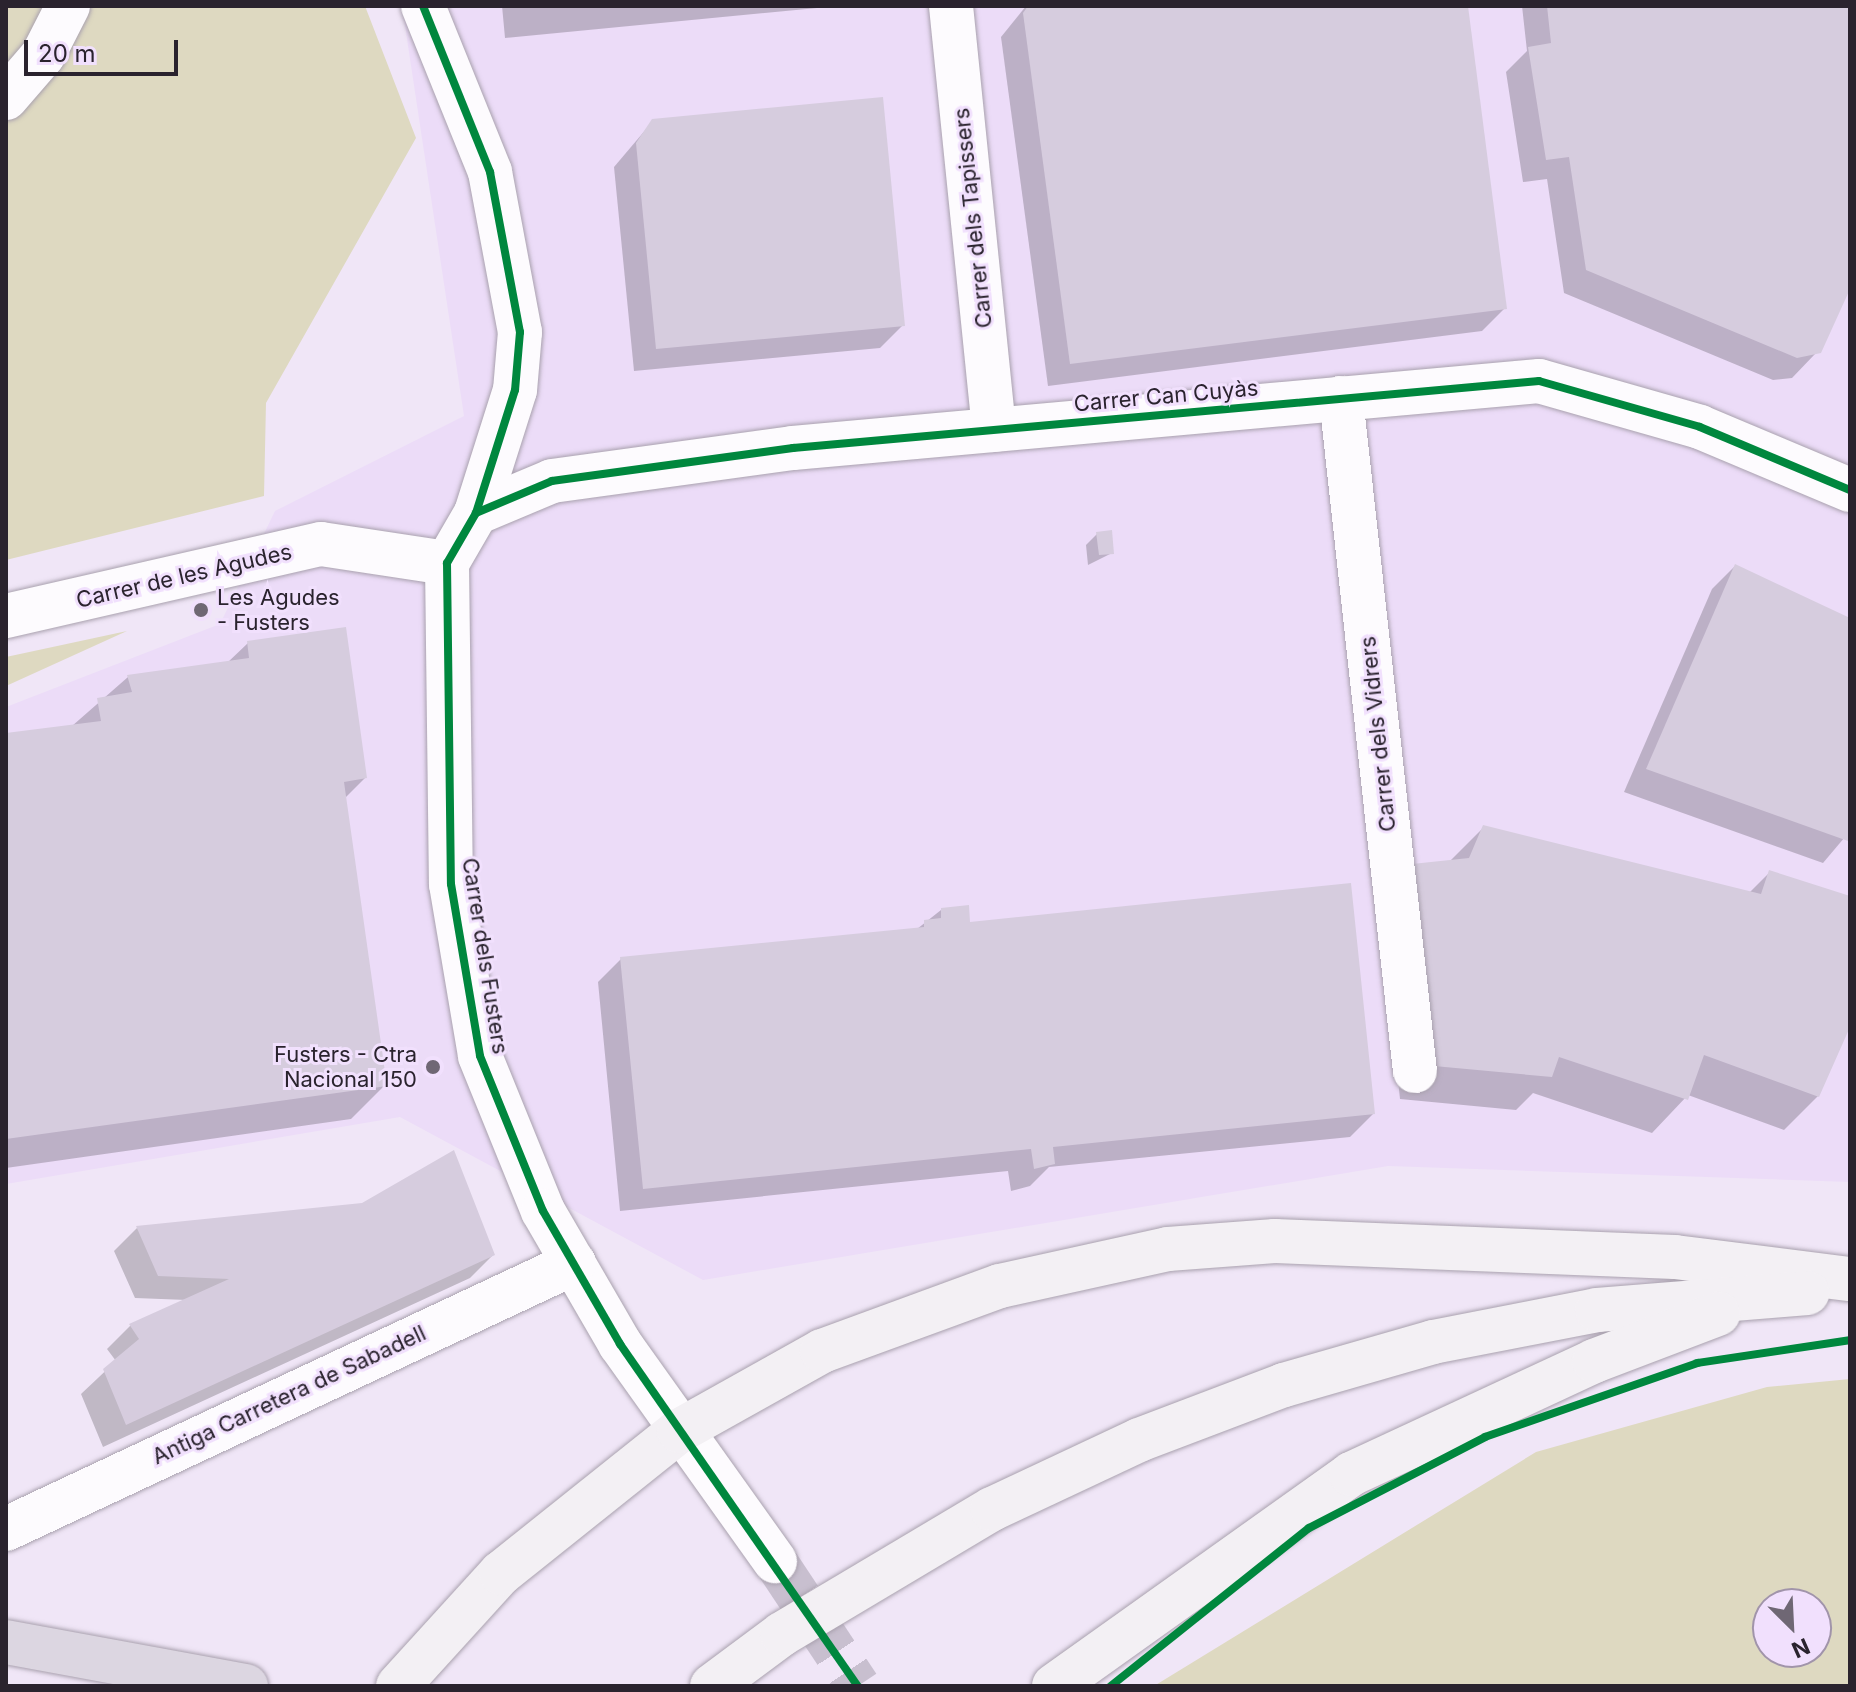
<!DOCTYPE html>
<html>
<head>
<meta charset="utf-8">
<style>
	body { margin:0 }
	#map { position:relative; width:1856px; height:1692px; overflow:hidden; background:#f0e6f7; font-family:Inter,sans-serif }
	div>[style] { position:absolute }
	[style*='--x'] { left:calc(var(--x)*1px); top:calc(var(--y)*1px); width:calc(var(--w)*1px); rotate:calc(var(--a)*1deg) }
	.built>* { inset:0; background:#ecdcf8 }
	.green>* { inset:0; background:#ded9c1 }
	.shadow>* { inset:0; background:#0003 }
	.building>* { inset:0; background:#d6ccde }
	.minor-tunnel>* { height:44px; margin-top:-22px; transform-origin:0; background:repeating-linear-gradient(90deg,#c8bfcf 0 44px,transparent 0 66px) }
	.roads { filter:drop-shadow(0 0 2px #a9a1ae) drop-shadow(0 0 2px #a9a1ae) }
	.minor>* { height:44px; margin:-22px; padding:0 22px; transform-origin:22px; border-radius:22px; background:#fdfbfe }
	.secondary>* { height:44px; margin:-22px; padding:0 22px; transform-origin:22px; border-radius:22px; background:#f3f0f4 }
	.motorway>* { height:44px; margin:-22px; padding:0 22px; transform-origin:22px; border-radius:22px; background:#dcd6e1 }
	.cycleway>* { height:8px; margin:-4px; padding:0 4px; transform-origin:4px; border-radius:4px; background:#00873e }
	.dots>* { width:22px; height:22px; translate:-50% -50%; box-sizing:border-box; border:4px solid #f1e0fd; border-radius:50% }
	span { translate:-50% -50%; white-space:nowrap; text-align:center; line-height:1.15; -webkit-text-stroke:6px #f1e0fd; paint-order:stroke }
	.street-label { font-size:22px; color:#2a232e }
	.poi-label { font-size:22px; color:#2a232e }
	.left { translate:0 -50%; text-align:left }
	.right { translate:-100% -50%; text-align:right }
	.frame { position:absolute; inset:0; border:8px solid #2a232e; pointer-events:none }
	.north { position:absolute; left:1752px; top:1588px; width:80px; height:80px; box-sizing:border-box; background:#f1e0fd; border:2px solid #a194aa; border-radius:50%; rotate:156deg; font-size:22px; font-weight:700; line-height:32px; text-align:center; color:#2a232e }
	.north::after { content:''; display:block; margin:auto; width:28px; height:36px; background:#6f6774; clip-path:polygon(50% 0,100% 100%,50% 72%,0 100%) }
	.scale { position:absolute; left:24px; top:40px; width:154px; height:36px; box-sizing:border-box; border:4px solid #2a232e; border-top:0; padding-left:10px; font-size:24px; line-height:28px; white-space:nowrap; color:#2a232e; -webkit-text-stroke:6px #f1e0fd; paint-order:stroke }
</style>
</head>
<body>
<div id="map">
	<div class="built">
		<i style="clip-path:polygon(402px 6px,1850px 6px,1850px 1182px,1388px 1166px,703px 1280px,400px 1117px,6px 1184px,6px 707px,220px 624px,275px 511px,464px 416px)"></i>
	</div>
	<div class="green">
		<i style="clip-path:polygon(6px 6px,365px 6px,416px 138px,266px 403px,264px 496px,6px 560px)"></i>
		<i style="clip-path:polygon(127px 631px,6px 686px,6px 657px)"></i>
		<i style="clip-path:polygon(evenodd,1850px 1379px,1850px 1686px,1154px 1686px,1536px 1452px,1767px 1387px,1850px 1379px,1768px 1604px,1816px 1604px,1816px 1652px,1768px 1652px,1768px 1604px)"></i>
	</div>
	<div class="shadow">
		<i style="clip-path:polygon(502px 6px,838px 6px,505px 38px)"></i>
		<i style="clip-path:polygon(1026px 6px,1466px 6px,1505px 308px,1482px 331px,1048px 386px,1001px 37px)"></i>
		<i style="clip-path:polygon(1522px 6px,1850px 6px,1850px 274px,1815px 354px,1792px 378px,1773px 380px,1564px 293px,1547px 179px,1523px 182px,1506px 72px,1527px 51px)"></i>
		<i style="clip-path:polygon(653px 121px,903px 325px,880px 348px,634px 371px,614px 167px)"></i>
		<i style="clip-path:polygon(1097px 534px,1112px 553px,1088px 565px,1086px 545px)"></i>
		<i style="clip-path:polygon(1735px 566px,1850px 620px,1850px 831px,1823px 863px,1624px 792px,1712px 589px)"></i>
		<i style="clip-path:polygon(248px 643px,365px 778px,345px 798px,385px 1085px,351px 1119px,6px 1168px,6px 735px,72px 726px,128px 677px,227px 663px)"></i>
		<i style="clip-path:polygon(1484px 827px,1749px 893px,1770px 872px,1850px 898px,1850px 1022px,1818px 1096px,1784px 1130px,1688px 1095px,1652px 1133px,1533px 1093px,1516px 1110px,1400px 1099px,1379px 900px,1450px 861px)"></i>
		<i style="clip-path:polygon(941px 910px,969px 924px,1373px 1114px,1350px 1137px,1049px 1167px,1030px 1186px,1011px 1191px,1008px 1171px,620px 1211px,598px 982px,621px 959px,917px 929px)"></i>
		<i style="clip-path:polygon(363px 1205px,493px 1255px,470px 1278px,103px 1447px,81px 1394px,116px 1361px,107px 1349px,130px 1326px,187px 1300px,135px 1298px,114px 1251px,137px 1228px)"></i>
	</div>
	<div class="building">
		<i style="clip-path:polygon(1028px 6px,1468px 6px,1507px 309px,1070px 364px,1023px 13px)"></i>
		<i style="clip-path:polygon(1547px 6px,1850px 6px,1850px 289px,1821px 353px,1797px 358px,1586px 270px,1569px 157px,1546px 160px,1528px 47px,1551px 43px)"></i>
		<i style="clip-path:polygon(883px 97px,905px 326px,656px 349px,636px 143px,652px 119px)"></i>
		<i style="clip-path:polygon(1112px 530px,1114px 554px,1099px 555px,1096px 532px)"></i>
		<i style="clip-path:polygon(1735px 564px,1850px 618px,1848px 841px,1646px 769px)"></i>
		<i style="clip-path:polygon(346px 627px,367px 778px,344px 782px,387px 1086px,6px 1139px,6px 733px,101px 721px,97px 698px,132px 692px,127px 675px,249px 658px,247px 641px)"></i>
		<i style="clip-path:polygon(1483px 825px,1761px 894px,1769px 870px,1850px 896px,1850px 1027px,1819px 1097px,1704px 1055px,1688px 1100px,1559px 1057px,1552px 1077px,1434px 1066px,1412px 864px,1469px 858px)"></i>
		<i style="clip-path:polygon(1351px 883px,1375px 1114px,1053px 1147px,1055px 1164px,1034px 1169px,1031px 1149px,643px 1189px,620px 957px,924px 927px,924px 920px,941px 918px,941px 908px,969px 905px,970px 922px)"></i>
		<i style="clip-path:polygon(454px 1150px,495px 1255px,126px 1425px,103px 1369px,139px 1339px,129px 1324px,229px 1279px,158px 1276px,136px 1226px,362px 1203px)"></i>
	</div>
	<div class="minor-tunnel">
		<i style="--x:775;--y:1561;--w:150;--a:56.4"></i>
	</div>
	<div class="roads">
		<div class="minor">
			<i style="--x:423;--y:6;--w:179;--a:68"></i>
			<i style="--x:490;--y:172;--w:163;--a:79.4"></i>
			<i style="--x:520;--y:332;--w:58;--a:94.9"></i>
			<i style="--x:515;--y:390;--w:129;--a:107.6"></i>
			<i style="--x:476;--y:513;--w:58;--a:120.1"></i>
			<i style="--x:447;--y:563;--w:321;--a:89.3"></i>
			<i style="--x:451;--y:884;--w:174;--a:80.4"></i>
			<i style="--x:480;--y:1056;--w:167;--a:67.9"></i>
			<i style="--x:543;--y:1211;--w:154;--a:59.9"></i>
			<i style="--x:620;--y:1344;--w:267;--a:54.5"></i>
			<i style="--x:951;--y:6;--w:426;--a:84.2"></i>
			<i style="--x:6;--y:98;--w:57;--a:-49.3"></i>
			<i style="--x:43;--y:55;--w:55;--a:-63"></i>
			<i style="--x:1341;--y:398;--w:677;--a:83.73"></i>
			<i style="--x:476;--y:513;--w:82;--a:-22.8"></i>
			<i style="--x:552;--y:481;--w:243;--a:-7.8"></i>
			<i style="--x:793;--y:448;--w:749;--a:-5.13"></i>
			<i style="--x:1539;--y:381;--w:167;--a:15.9"></i>
			<i style="--x:1700;--y:427;--w:163;--a:22.8"></i>
			<i style="--x:6;--y:616;--w:323;--a:-12.9"></i>
			<i style="--x:321;--y:544;--w:127;--a:8.6"></i>
			<i style="--x:6;--y:1529;--w:627;--a:-25.09"></i>
		</div>
		<div class="secondary">
			<i style="--x:398;--y:1686;--w:153;--a:-47.7"></i>
			<i style="--x:501;--y:1573;--w:228;--a:-38.6"></i>
			<i style="--x:679;--y:1431;--w:164;--a:-29.2"></i>
			<i style="--x:822;--y:1351;--w:189;--a:-20.1"></i>
			<i style="--x:1000;--y:1286;--w:172;--a:-12.4"></i>
			<i style="--x:1168;--y:1249;--w:107;--a:-4.3"></i>
			<i style="--x:1275;--y:1241;--w:400;--a:2.3"></i>
			<i style="--x:1675;--y:1257;--w:176;--a:7.2"></i>
			<i style="--x:712;--y:1686;--w:87;--a:-36.6"></i>
			<i style="--x:782;--y:1634;--w:244;--a:-30.8"></i>
			<i style="--x:992;--y:1509;--w:162;--a:-25.1"></i>
			<i style="--x:1139;--y:1440;--w:155;--a:-20.8"></i>
			<i style="--x:1284;--y:1385;--w:155;--a:-16.1"></i>
			<i style="--x:1433;--y:1342;--w:167;--a:-11"></i>
			<i style="--x:1597;--y:1310;--w:211;--a:-4.6"></i>
			<i style="--x:1054;--y:1686;--w:365;--a:-35.5"></i>
			<i style="--x:1351;--y:1474;--w:268;--a:-24.9"></i>
			<i style="--x:1594;--y:1361;--w:133;--a:-20.8"></i>
		</div>
		<div class="motorway">
			<i style="--x:6;--y:1642;--w:244;--a:10.4"></i>
		</div>
	</div>
	<div class="cycleway">
		<i style="--x:423;--y:6;--w:179;--a:68"></i>
		<i style="--x:490;--y:172;--w:163;--a:79.4"></i>
		<i style="--x:520;--y:332;--w:58;--a:94.9"></i>
		<i style="--x:515;--y:390;--w:129;--a:107.6"></i>
		<i style="--x:476;--y:513;--w:58;--a:120.1"></i>
		<i style="--x:447;--y:563;--w:321;--a:89.3"></i>
		<i style="--x:451;--y:884;--w:174;--a:80.4"></i>
		<i style="--x:480;--y:1056;--w:167;--a:67.9"></i>
		<i style="--x:543;--y:1211;--w:154;--a:59.9"></i>
		<i style="--x:620;--y:1344;--w:417;--a:55.2"></i>
		<i style="--x:476;--y:513;--w:82;--a:-22.8"></i>
		<i style="--x:552;--y:481;--w:243;--a:-7.8"></i>
		<i style="--x:793;--y:448;--w:749;--a:-5.13"></i>
		<i style="--x:1539;--y:381;--w:167;--a:15.9"></i>
		<i style="--x:1700;--y:427;--w:163;--a:22.8"></i>
		<i style="--x:1111;--y:1686;--w:253;--a:-38.6"></i>
		<i style="--x:1309;--y:1528;--w:198;--a:-27.3"></i>
		<i style="--x:1485;--y:1437;--w:225;--a:-19.2"></i>
		<i style="--x:1697;--y:1363;--w:155;--a:-8.5"></i>
	</div>
	<div class="dots">
		<i style="left:201px;top:610px;background:#6f6774"></i>
		<i style="left:433px;top:1067px;background:#6f6774"></i>
	</div>
	<div class="street-label">
		<span style="left:973px;top:218px;rotate:-96deg">Carrer dels Tapissers</span>
		<span style="left:1166px;top:396px;rotate:-5deg">Carrer Can Cuyàs</span>
		<span style="left:184px;top:576px;rotate:-13deg">Carrer de les Agudes</span>
		<span style="left:1378px;top:734px;rotate:-96deg">Carrer dels Vidrers</span>
		<span style="left:485px;top:956px;rotate:81deg">Carrer dels Fusters</span>
		<span style="left:289px;top:1395px;rotate:-25deg">Antiga Carretera de Sabadell</span>
	</div>
	<div class="poi-label">
		<span class="left" style="left:217px;top:610px">Les Agudes<br>- Fusters</span>
		<span class="right" style="left:417px;top:1067px">Fusters - Ctra<br>Nacional 150</span>
	</div>
	<div class="frame"></div>
	<div class="north">N</div>
	<div class="scale">20 m</div>
</div>
</body>
</html>
